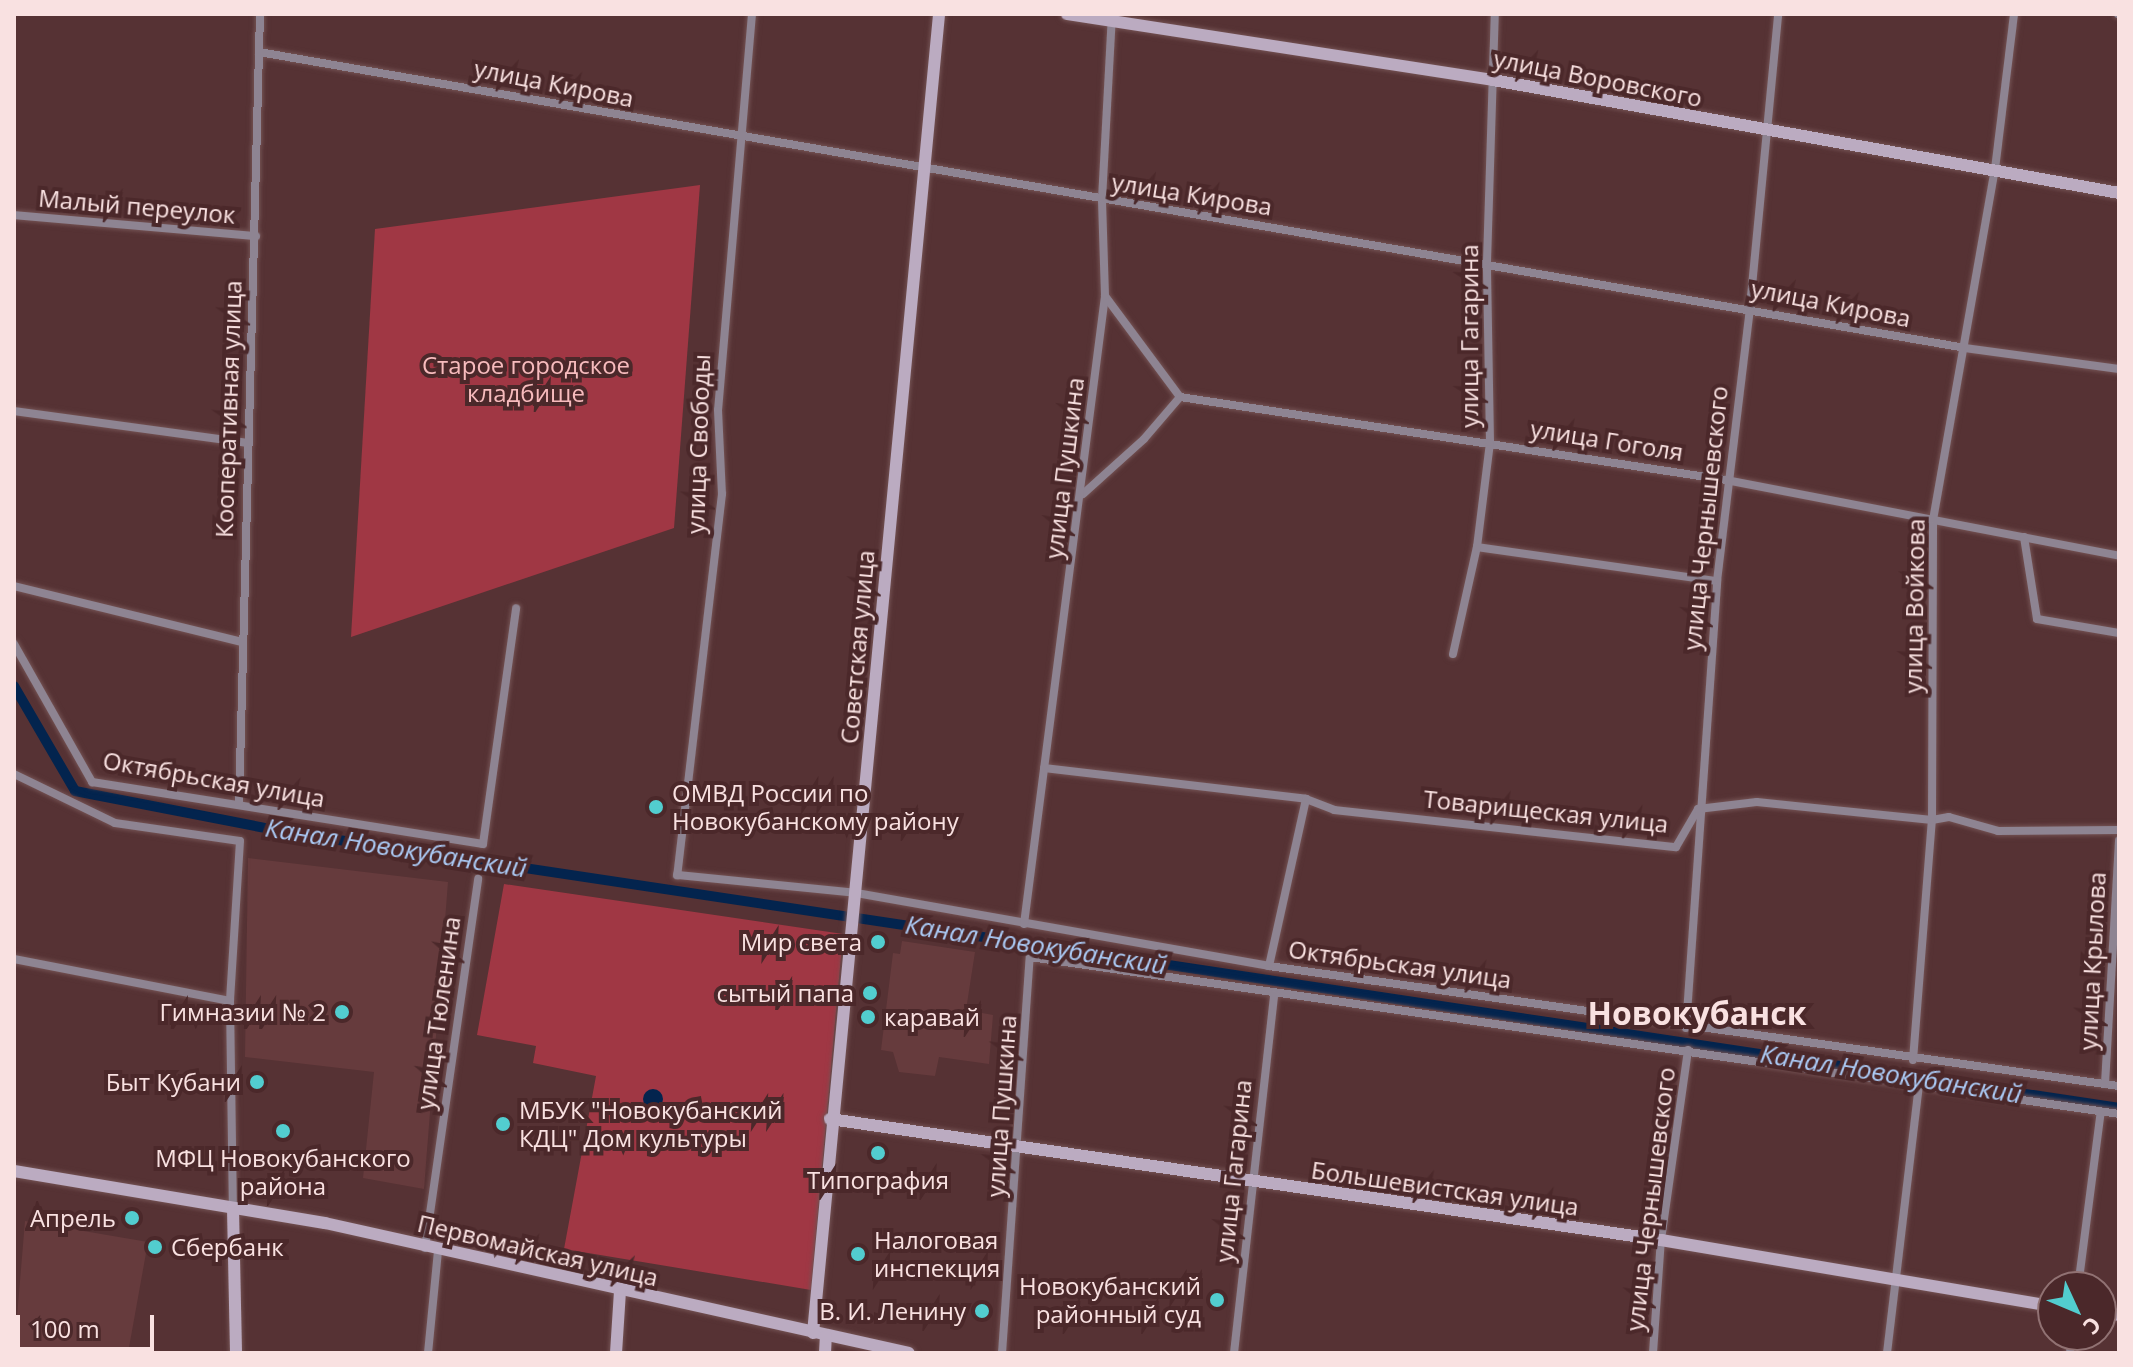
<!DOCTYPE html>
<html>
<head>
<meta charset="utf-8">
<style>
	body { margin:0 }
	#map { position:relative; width:2133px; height:1367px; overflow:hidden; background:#563234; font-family:"Open Sans",sans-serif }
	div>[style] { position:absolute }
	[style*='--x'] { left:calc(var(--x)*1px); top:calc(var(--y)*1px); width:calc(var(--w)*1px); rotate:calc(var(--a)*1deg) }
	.built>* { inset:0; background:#663b3d }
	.green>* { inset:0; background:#a03744 }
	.water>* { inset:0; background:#03244e }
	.round { border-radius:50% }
	.canal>* { height:10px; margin:-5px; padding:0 5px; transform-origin:5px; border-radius:5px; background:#03244e }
	.roads { filter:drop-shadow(0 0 2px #735253) drop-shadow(0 0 2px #735253) }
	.street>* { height:8px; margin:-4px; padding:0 4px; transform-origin:4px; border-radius:4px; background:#8e8492 }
	.secondary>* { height:12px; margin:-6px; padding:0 6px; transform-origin:6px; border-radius:6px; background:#bbabc1 }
	.dots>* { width:22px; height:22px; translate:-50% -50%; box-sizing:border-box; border:4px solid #4b282a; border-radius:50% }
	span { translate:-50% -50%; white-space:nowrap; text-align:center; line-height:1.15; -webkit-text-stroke:8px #4b282a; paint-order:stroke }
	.street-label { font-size:24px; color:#f9e1e1 }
	.park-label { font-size:24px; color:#f7bbbd }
	.poi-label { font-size:24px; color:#f9e1e1 }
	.left { translate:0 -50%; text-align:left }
	.right { translate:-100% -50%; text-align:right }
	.water-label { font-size:26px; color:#abcaf5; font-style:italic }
	.district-label { font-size:32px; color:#f9e1e1; font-weight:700 }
	.frame { position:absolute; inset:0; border:16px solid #f9e1e1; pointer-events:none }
	.north { position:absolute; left:2037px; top:1271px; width:80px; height:80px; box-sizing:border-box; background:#4b282a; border:2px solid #917273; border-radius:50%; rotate:134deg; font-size:22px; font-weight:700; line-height:32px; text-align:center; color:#f9e1e1 }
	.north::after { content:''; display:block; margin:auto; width:28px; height:36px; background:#52cdcf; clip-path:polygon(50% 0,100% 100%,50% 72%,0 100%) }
	.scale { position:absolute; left:16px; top:1315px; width:138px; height:36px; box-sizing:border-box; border:4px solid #f9e1e1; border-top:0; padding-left:10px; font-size:24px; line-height:28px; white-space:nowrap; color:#f9e1e1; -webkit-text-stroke:6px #4b282a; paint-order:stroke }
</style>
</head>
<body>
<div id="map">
	<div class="built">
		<i style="clip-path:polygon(248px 858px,448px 882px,424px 1189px,363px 1178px,374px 1072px,245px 1057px)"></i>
		<i style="clip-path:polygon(902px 941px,975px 952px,966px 1010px,993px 1015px,989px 1064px,939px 1057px,935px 1076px,899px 1072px,893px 1052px,881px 1050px,893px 953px,900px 954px)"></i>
		<i style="clip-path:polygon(25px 1221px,148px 1242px,128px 1353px,14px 1353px)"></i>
	</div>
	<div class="green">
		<i style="clip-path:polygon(700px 185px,674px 528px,351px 637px,375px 229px)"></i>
		<i style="clip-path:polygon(504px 884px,843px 934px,811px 1290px,564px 1249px,596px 1076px,533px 1063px,536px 1046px,477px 1035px)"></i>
	</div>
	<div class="water">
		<i class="round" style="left:643px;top:1089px;width:20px;height:20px"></i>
	</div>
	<div class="canal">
		<i style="--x:14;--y:686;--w:121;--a:59.8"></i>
		<i style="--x:75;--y:791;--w:221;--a:11"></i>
		<i style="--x:292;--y:833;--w:1848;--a:8.56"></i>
	</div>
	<div class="roads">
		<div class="street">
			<i style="--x:752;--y:14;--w:397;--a:94.9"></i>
			<i style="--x:718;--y:410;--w:84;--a:87.3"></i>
			<i style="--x:722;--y:494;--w:384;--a:96.7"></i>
			<i style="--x:677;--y:875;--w:180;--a:5.7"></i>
			<i style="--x:856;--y:893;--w:419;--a:10"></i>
			<i style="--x:1269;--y:966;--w:858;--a:8.04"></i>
			<i style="--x:2118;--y:14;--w:1;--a:0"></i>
			<i style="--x:259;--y:52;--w:1731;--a:9.84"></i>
			<i style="--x:1965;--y:348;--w:155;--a:7.8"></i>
			<i style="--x:14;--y:215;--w:243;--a:5"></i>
			<i style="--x:1105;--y:296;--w:126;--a:53.4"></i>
			<i style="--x:14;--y:411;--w:236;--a:7.8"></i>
			<i style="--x:1083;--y:494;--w:82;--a:-42"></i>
			<i style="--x:1144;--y:439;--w:55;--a:-49.4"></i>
			<i style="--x:1180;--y:397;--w:552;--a:8.64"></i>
			<i style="--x:1726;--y:480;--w:400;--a:10.9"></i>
			<i style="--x:2024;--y:537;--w:83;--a:81"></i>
			<i style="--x:2037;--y:619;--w:83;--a:9.7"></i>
			<i style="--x:1477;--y:547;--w:242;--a:8.1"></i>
			<i style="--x:14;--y:586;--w:235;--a:13.8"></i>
			<i style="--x:14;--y:644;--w:159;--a:60.5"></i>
			<i style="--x:92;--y:782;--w:396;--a:9"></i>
			<i style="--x:483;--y:844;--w:238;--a:-82"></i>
			<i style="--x:1453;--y:654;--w:110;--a:-77.4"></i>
			<i style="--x:1477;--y:547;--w:106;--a:-82.9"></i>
			<i style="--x:1490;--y:442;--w:180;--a:-91"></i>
			<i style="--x:1487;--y:262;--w:248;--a:-88.2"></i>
			<i style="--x:1044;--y:768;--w:264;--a:6.7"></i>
			<i style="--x:1306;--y:799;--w:30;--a:21"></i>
			<i style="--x:1334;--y:810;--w:344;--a:6.2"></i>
			<i style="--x:1676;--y:847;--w:44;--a:-59.9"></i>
			<i style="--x:1698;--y:809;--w:59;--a:-6.8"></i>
			<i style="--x:1757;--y:802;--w:176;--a:5.9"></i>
			<i style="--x:1932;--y:820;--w:17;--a:-10"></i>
			<i style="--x:1949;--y:817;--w:51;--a:15.9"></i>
			<i style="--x:1998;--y:831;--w:121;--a:-0.5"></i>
			<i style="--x:14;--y:774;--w:112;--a:25.9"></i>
			<i style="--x:115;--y:823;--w:126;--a:8.2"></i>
			<i style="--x:240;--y:841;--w:160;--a:93.6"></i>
			<i style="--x:230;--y:1001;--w:208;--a:89.2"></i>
			<i style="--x:239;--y:805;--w:791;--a:-88.48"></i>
			<i style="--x:1024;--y:924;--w:633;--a:-82.65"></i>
			<i style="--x:1105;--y:296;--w:97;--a:-91.8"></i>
			<i style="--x:1102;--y:199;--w:185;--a:-86.9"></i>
			<i style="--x:14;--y:959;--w:220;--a:11"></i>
			<i style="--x:1269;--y:966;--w:171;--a:-77.5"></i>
			<i style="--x:1686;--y:1028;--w:448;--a:-86"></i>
			<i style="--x:1717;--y:581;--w:276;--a:-83.1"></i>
			<i style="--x:1750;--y:307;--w:294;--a:-84.5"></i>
			<i style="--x:1913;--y:1060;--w:241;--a:-85.5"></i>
			<i style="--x:1932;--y:820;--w:300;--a:-89.8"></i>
			<i style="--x:1933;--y:520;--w:356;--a:-80"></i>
			<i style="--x:1995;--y:169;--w:156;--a:-83"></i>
			<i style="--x:2105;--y:1084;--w:244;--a:-86.7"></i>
			<i style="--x:425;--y:1248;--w:373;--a:-81.8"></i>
			<i style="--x:2078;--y:1287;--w:177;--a:-82.6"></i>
			<i style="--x:428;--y:1353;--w:102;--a:-84.4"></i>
			<i style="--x:1002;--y:1353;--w:397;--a:-86"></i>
			<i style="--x:1030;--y:957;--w:1100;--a:8.2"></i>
			<i style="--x:1234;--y:1353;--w:361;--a:-83.6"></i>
			<i style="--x:1653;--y:1353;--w:113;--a:-86"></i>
			<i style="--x:1661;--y:1240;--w:192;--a:-81.9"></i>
			<i style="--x:1887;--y:1353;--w:270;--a:-83.2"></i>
			<i style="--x:2070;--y:1353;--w:18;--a:-84"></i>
		</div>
		<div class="secondary">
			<i style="--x:1067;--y:14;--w:431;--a:8.8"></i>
			<i style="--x:1493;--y:80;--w:636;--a:10.23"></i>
			<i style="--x:830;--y:1119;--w:840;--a:8.28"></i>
			<i style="--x:1661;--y:1240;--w:398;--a:9.6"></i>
			<i style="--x:14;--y:1171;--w:315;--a:9.5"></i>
			<i style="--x:325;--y:1223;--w:598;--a:12.55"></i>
			<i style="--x:233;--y:1209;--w:144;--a:88.8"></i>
			<i style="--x:2101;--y:1313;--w:18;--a:6"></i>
			<i style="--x:813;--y:1333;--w:1325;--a:-84.54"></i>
			<i style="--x:616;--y:1353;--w:62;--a:-86.3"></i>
			<i style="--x:825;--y:1353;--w:17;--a:-87"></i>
		</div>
	</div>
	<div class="dots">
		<i style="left:656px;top:807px;background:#52cdcf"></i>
		<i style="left:878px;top:942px;background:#52cdcf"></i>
		<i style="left:870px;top:993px;background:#52cdcf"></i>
		<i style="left:342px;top:1012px;background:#52cdcf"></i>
		<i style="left:868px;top:1017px;background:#52cdcf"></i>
		<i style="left:257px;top:1082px;background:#52cdcf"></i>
		<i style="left:503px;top:1124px;background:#52cdcf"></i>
		<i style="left:283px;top:1131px;background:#52cdcf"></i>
		<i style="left:878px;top:1153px;background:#52cdcf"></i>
		<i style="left:132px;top:1218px;background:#52cdcf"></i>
		<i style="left:155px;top:1247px;background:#52cdcf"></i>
		<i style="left:858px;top:1254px;background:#52cdcf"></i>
		<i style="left:1217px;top:1300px;background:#52cdcf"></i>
		<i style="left:982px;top:1311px;background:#52cdcf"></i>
	</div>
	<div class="street-label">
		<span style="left:1598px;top:78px;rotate:11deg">улица Воровского</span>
		<span style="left:554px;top:83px;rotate:11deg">улица Кирова</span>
		<span style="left:1192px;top:194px;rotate:9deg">улица Кирова</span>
		<span style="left:137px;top:206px;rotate:5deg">Малый переулок</span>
		<span style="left:1831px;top:303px;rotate:11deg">улица Кирова</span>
		<span style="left:1469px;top:336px;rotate:-90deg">улица Гагарина</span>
		<span style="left:228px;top:409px;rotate:-88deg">Кооперативная улица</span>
		<span style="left:1607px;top:440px;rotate:9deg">улица Гоголя</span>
		<span style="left:698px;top:444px;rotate:-88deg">улица Свободы</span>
		<span style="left:1064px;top:468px;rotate:-83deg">улица Пушкина</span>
		<span style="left:1705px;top:518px;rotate:-84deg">улица Чернышевского</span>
		<span style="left:1914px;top:606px;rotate:-89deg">улица Войкова</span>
		<span style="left:857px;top:647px;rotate:-85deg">Советская улица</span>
		<span style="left:214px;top:779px;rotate:10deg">Октябрьская улица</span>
		<span style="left:1546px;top:811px;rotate:6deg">Товарищеская улица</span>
		<span style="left:2092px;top:961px;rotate:-87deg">улица Крылова</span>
		<span style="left:1400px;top:964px;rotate:8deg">Октябрьская улица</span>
		<span style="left:438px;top:1013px;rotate:-82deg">улица Тюленина</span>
		<span style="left:1001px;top:1106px;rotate:-86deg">улица Пушкина</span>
		<span style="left:1233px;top:1171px;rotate:-84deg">улица Гагарина</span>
		<span style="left:1445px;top:1188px;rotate:8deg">Большевистская улица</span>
		<span style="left:1650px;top:1199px;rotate:-83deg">улица Чернышевского</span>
		<span style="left:538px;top:1250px;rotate:13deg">Первомайская улица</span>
	</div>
	<div class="park-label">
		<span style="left:526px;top:379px">Старое городское<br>кладбище</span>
	</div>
	<div class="poi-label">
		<span class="left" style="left:672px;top:807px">ОМВД России по<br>Новокубанскому району</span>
		<span class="right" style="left:862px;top:942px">Мир света</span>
		<span class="right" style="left:854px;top:993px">сытый папа</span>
		<span class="right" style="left:326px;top:1012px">Гимназии № 2</span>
		<span class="left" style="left:884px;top:1017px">каравай</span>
		<span class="right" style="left:241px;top:1082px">Быт Кубани</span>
		<span class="left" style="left:519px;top:1124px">МБУК "Новокубанский<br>КДЦ" Дом культуры</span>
		<span style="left:283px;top:1172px">МФЦ Новокубанского<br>района</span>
		<span style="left:878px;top:1180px">Типография</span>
		<span class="right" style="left:116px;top:1218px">Апрель</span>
		<span class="left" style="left:874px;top:1254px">Налоговая<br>инспекция</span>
		<span class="left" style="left:171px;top:1247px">Сбербанк</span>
		<span class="right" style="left:1201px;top:1300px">Новокубанский<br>районный суд</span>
		<span class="right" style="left:966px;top:1311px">В. И. Ленину</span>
	</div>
	<div class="water-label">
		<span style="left:396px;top:848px;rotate:9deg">Канал Новокубанский</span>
		<span style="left:1036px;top:945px;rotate:9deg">Канал Новокубанский</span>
		<span style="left:1891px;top:1074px;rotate:9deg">Канал Новокубанский</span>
	</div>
	<div class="district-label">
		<span style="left:1697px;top:1013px">Новокубанск</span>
	</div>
	<div class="frame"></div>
	<div class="north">С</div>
	<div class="scale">100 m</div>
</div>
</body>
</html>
